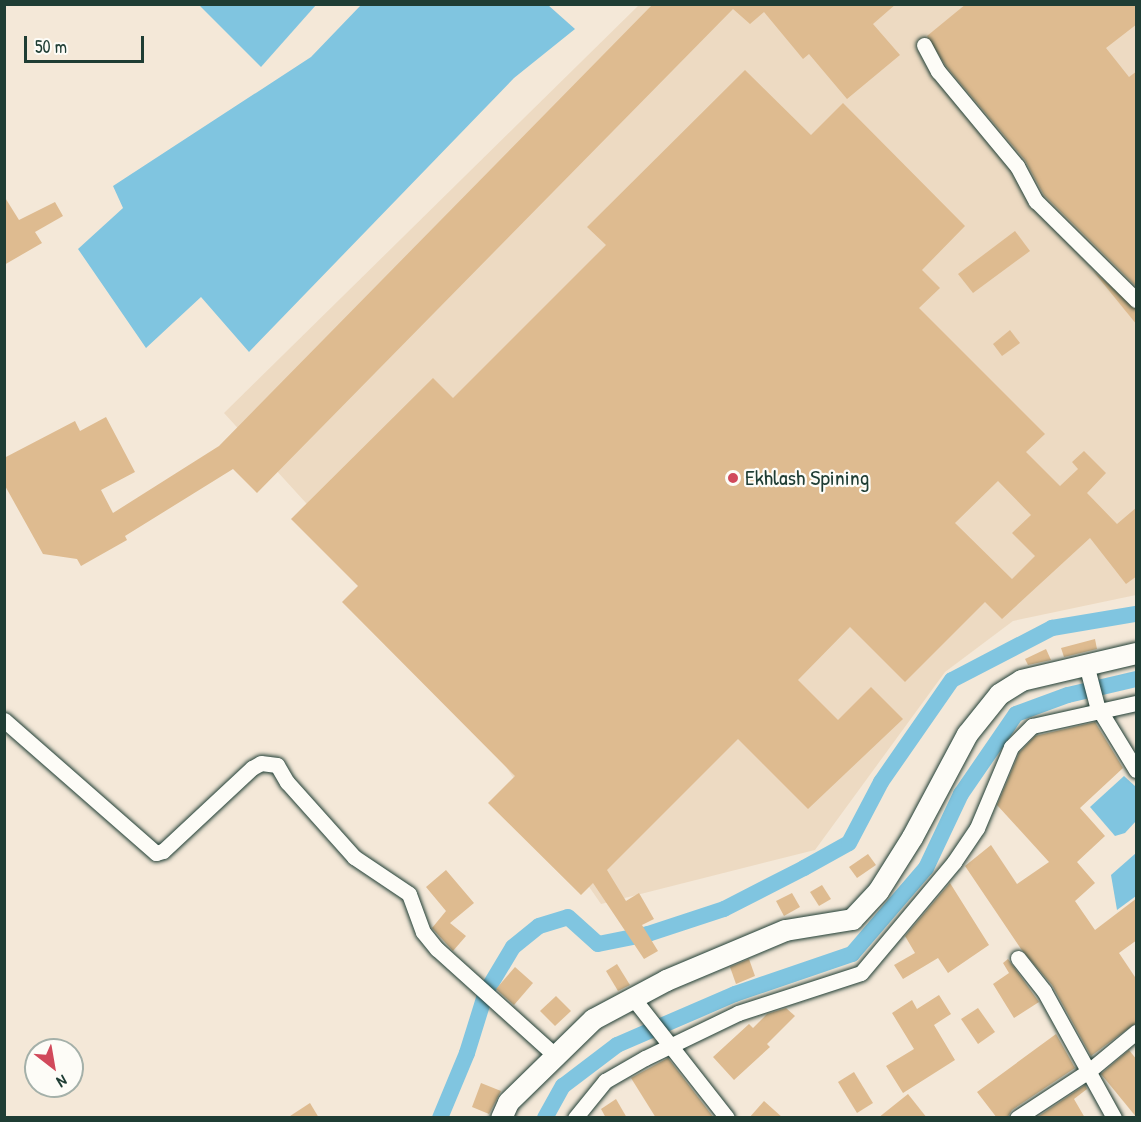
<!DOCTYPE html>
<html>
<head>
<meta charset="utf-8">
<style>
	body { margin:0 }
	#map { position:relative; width:1141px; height:1122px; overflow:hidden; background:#f4e8d8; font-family:"Patrick Hand",sans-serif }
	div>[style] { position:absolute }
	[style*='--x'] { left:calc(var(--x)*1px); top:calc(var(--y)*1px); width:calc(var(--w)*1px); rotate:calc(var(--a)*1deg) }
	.built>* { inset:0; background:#eddac2 }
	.water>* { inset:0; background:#80c5e0 }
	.canal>* { height:16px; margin:-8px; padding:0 8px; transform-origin:8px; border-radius:8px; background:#80c5e0 }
	.building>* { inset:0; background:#debb90 }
	.roads { filter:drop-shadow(0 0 2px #1f3d34) drop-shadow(0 0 2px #1f3d34) }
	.street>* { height:15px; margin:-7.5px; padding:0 7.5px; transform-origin:7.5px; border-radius:7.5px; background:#fdfcf7 }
	.secondary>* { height:21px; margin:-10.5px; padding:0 10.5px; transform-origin:10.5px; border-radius:10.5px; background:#fdfcf7 }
	.dots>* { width:16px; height:16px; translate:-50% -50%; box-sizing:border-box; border:3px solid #fdfcf7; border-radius:50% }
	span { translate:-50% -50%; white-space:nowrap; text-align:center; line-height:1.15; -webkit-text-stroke:4.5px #fdfcf7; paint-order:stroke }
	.poi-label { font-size:22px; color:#1f3d34 }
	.left { translate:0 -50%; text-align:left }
	.frame { position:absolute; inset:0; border:6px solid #1f3d34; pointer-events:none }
	.north { position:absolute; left:24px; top:1038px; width:60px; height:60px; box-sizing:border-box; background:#fdfcf7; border:2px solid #a4b0a9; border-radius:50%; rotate:149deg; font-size:16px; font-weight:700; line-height:24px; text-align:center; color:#1f3d34 }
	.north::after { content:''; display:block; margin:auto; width:21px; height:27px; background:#d1495b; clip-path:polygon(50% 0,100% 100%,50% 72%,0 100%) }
	.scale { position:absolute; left:24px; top:36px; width:120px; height:27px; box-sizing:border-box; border:3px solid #1f3d34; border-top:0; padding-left:8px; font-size:18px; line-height:21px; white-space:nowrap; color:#1f3d34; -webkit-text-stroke:4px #fdfcf7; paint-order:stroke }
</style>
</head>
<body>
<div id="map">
	<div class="built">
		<i style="clip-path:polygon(639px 5px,1136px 5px,1136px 595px,1013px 621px,945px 672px,815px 850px,601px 904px,378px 582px,224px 413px)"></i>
	</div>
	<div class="water">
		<i style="clip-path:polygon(199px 5px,316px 5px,261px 67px)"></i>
		<i style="clip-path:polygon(361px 5px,548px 5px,575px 29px,514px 78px,249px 352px,201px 297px,146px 348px,78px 249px,123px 208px,113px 186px,311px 57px)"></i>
		<i style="clip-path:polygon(1124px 776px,1136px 787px,1136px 821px,1125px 833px,1115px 836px,1090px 807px)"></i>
		<i style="clip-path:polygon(1136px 853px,1136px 896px,1117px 910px,1111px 875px)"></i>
	</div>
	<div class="canal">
		<i style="--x:440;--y:1118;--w:70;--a:-67.4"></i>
		<i style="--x:467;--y:1053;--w:64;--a:-72.7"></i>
		<i style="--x:486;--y:992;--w:52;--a:-59"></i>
		<i style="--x:513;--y:947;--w:33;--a:-39"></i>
		<i style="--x:539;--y:926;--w:30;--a:-17"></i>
		<i style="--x:568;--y:917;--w:40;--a:42"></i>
		<i style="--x:598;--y:944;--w:51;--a:-11.3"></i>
		<i style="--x:648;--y:934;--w:80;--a:-18.2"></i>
		<i style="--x:724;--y:909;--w:90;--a:-27.1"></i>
		<i style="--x:804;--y:868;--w:51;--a:-29.1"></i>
		<i style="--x:849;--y:843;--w:69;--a:-62.3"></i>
		<i style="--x:881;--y:782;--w:124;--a:-55.2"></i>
		<i style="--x:952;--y:680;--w:113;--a:-27.5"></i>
		<i style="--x:1052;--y:628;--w:85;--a:-9.5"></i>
		<i style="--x:545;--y:1118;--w:37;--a:-61"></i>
		<i style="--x:563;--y:1086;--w:68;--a:-37.2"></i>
		<i style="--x:617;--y:1045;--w:129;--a:-23.4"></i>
		<i style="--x:735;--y:994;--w:124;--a:-18.9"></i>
		<i style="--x:852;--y:954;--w:113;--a:-49.3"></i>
		<i style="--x:926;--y:868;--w:82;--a:-64.7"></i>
		<i style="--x:961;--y:794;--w:97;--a:-55.5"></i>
		<i style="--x:1016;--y:714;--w:55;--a:-20.1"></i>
		<i style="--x:1068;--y:695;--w:70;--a:-13.2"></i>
	</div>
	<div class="building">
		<i style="clip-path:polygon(653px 4px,896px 4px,873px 24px,900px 55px,847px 99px,809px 54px,803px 59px,764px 12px,750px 24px,733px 9px,257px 493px,233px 469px,125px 536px,127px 540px,81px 566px,77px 559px,43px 554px,4px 484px,4px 458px,75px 421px,80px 431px,106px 417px,135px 472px,101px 490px,113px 513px,219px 446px)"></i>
		<i style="clip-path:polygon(966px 4px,1137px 4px,1137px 24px,1106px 48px,1129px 77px,1137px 71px,1137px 287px,1044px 195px,1025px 160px,946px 66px,927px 36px)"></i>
		<i style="clip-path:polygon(evenodd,745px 70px,811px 135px,843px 103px,965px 226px,922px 270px,940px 288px,919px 308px,1045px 434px,1026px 452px,1060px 486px,1078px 469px,1072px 462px,1084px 451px,1106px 473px,1087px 493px,1117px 524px,1137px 507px,1137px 576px,1126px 584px,1090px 538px,1002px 619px,985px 602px,905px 682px,850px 627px,798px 680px,838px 720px,871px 687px,903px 719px,808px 809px,738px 739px,607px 870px,626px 901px,639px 893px,654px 919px,642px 925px,658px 951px,644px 959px,593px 883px,581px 895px,488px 803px,515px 776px,342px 602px,358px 586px,291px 519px,433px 378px,453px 398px,606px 245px,587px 227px,745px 70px,998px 481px,1031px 515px,1012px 533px,1035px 556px,1012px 579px,955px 523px,998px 481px)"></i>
		<i style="clip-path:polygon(4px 196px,19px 220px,55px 202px,63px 216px,35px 232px,42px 243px,4px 265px)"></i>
		<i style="clip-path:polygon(1015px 231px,1030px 251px,973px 293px,958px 274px)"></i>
		<i style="clip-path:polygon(1093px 271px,1137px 309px,1137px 325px)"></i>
		<i style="clip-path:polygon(1010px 330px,1020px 343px,1002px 356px,993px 344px)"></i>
		<i style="clip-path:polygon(1095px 639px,1097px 649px,1064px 657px,1061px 648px)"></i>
		<i style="clip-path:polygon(1046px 649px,1051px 660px,1028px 665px,1025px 659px)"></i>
		<i style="clip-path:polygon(1095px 722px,1123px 768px,1080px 808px,1105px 836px,1077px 862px,1095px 883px,1075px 901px,1095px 930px,1137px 898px,1137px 940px,1119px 953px,1137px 980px,1137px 1022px,1091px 1056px,1052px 985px,1021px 949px,965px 866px,991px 845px,1017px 884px,1049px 862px,997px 805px,1019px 753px,1035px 736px)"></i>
		<i style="clip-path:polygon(868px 854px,876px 865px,857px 878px,849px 867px)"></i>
		<i style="clip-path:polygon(446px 870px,474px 903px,450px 923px,466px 936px,453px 951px,432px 928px,446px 911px,426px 887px)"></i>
		<i style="clip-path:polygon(950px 883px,989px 945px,948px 973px,938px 958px,903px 979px,894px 965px,915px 953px,905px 936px)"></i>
		<i style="clip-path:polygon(822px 885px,831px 899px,819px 906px,810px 892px)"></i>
		<i style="clip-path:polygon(792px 893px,800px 907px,784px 916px,776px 901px)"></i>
		<i style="clip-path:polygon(749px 959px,755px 976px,736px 984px,730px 967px)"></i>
		<i style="clip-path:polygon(1008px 959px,1039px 1002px,1014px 1018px,993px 984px,1009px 973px,1003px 963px)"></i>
		<i style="clip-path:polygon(617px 964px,630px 985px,618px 991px,606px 971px)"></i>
		<i style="clip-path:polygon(515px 967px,533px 983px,514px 1005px,496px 989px)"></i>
		<i style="clip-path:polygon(939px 995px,951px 1014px,934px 1025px,955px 1060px,903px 1093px,886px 1066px,914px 1049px,892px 1013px,912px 1000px,917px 1009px)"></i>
		<i style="clip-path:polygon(556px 996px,571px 1011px,555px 1026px,540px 1011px)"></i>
		<i style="clip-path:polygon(786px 1008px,795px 1016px,767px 1044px,770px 1047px,734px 1080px,713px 1057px,749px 1024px,753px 1028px,767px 1014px)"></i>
		<i style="clip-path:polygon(978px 1008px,995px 1032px,978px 1044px,961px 1019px)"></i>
		<i style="clip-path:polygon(1056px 1034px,1075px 1068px,1012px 1110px,1007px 1118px,997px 1118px,977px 1092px)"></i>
		<i style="clip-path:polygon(1129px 1050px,1137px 1060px,1137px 1118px,1101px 1074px)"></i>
		<i style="clip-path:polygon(668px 1058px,714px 1118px,656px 1118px,631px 1078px)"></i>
		<i style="clip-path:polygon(854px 1072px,873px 1103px,857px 1113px,838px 1082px)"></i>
		<i style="clip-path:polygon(481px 1083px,501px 1091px,489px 1114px,472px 1107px)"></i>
		<i style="clip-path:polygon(1085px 1085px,1087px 1089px,1074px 1099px,1085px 1118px,1036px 1118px)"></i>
		<i style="clip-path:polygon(908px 1094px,927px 1118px,878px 1118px)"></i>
		<i style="clip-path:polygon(616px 1099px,627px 1118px,606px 1118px,601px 1109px)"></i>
		<i style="clip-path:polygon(764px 1101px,783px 1118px,749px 1118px)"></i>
		<i style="clip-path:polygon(310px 1103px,319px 1118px,287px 1118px)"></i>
	</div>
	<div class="roads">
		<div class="street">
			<i style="--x:924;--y:45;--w:30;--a:62"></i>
			<i style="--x:938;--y:71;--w:124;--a:50.3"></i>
			<i style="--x:1017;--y:166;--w:40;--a:62"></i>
			<i style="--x:1036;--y:201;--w:141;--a:44.7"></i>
			<i style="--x:1086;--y:664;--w:43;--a:75.3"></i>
			<i style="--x:1097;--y:706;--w:75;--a:58.6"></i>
			<i style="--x:4;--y:720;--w:202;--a:41.2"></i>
			<i style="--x:156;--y:853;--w:7;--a:-16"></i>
			<i style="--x:163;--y:851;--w:122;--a:-43"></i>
			<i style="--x:252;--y:768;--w:10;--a:-29"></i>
			<i style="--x:261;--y:763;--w:16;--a:7"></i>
			<i style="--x:277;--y:765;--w:20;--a:60"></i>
			<i style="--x:287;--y:782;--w:101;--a:48.2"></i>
			<i style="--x:354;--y:857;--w:66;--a:33.9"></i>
			<i style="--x:409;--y:894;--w:40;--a:69.8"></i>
			<i style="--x:423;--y:932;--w:22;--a:51"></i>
			<i style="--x:437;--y:949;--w:160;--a:42"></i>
			<i style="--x:1018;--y:958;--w:42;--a:51.8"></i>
			<i style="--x:1044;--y:991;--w:145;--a:61.1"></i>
			<i style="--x:633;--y:998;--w:152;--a:51.9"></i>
			<i style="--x:575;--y:1118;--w:48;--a:-51"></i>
			<i style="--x:605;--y:1081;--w:46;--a:-29.9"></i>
			<i style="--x:645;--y:1058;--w:103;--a:-25.8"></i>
			<i style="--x:738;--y:1013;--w:129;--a:-18"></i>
			<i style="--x:861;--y:973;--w:145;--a:-50"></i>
			<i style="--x:954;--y:862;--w:41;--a:-55.9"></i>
			<i style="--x:977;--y:828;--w:88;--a:-67.2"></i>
			<i style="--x:1011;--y:747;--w:30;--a:-45"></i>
			<i style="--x:1032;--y:726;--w:107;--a:-12.5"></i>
			<i style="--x:1017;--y:1118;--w:87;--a:-33.3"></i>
			<i style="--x:1090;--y:1070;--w:60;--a:-39.6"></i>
		</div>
		<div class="secondary">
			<i style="--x:501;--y:1118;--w:17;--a:-66"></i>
			<i style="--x:508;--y:1102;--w:119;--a:-44.3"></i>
			<i style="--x:593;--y:1019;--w:83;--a:-28.1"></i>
			<i style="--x:666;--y:980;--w:129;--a:-22.8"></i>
			<i style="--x:785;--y:930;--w:68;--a:-9.3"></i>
			<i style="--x:852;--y:919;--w:38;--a:-47"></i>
			<i style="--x:878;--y:891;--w:64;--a:-57.8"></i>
			<i style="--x:912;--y:837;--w:117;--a:-61.9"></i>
			<i style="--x:967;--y:734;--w:51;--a:-51.3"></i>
			<i style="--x:999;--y:694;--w:26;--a:-32"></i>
			<i style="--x:1021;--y:680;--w:118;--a:-13.2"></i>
		</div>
	</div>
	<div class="dots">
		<i style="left:733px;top:478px;background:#d1495b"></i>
	</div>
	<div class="poi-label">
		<span class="left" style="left:745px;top:478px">Ekhlash Spining</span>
	</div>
	<div class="frame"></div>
	<div class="north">N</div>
	<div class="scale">50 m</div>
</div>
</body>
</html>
